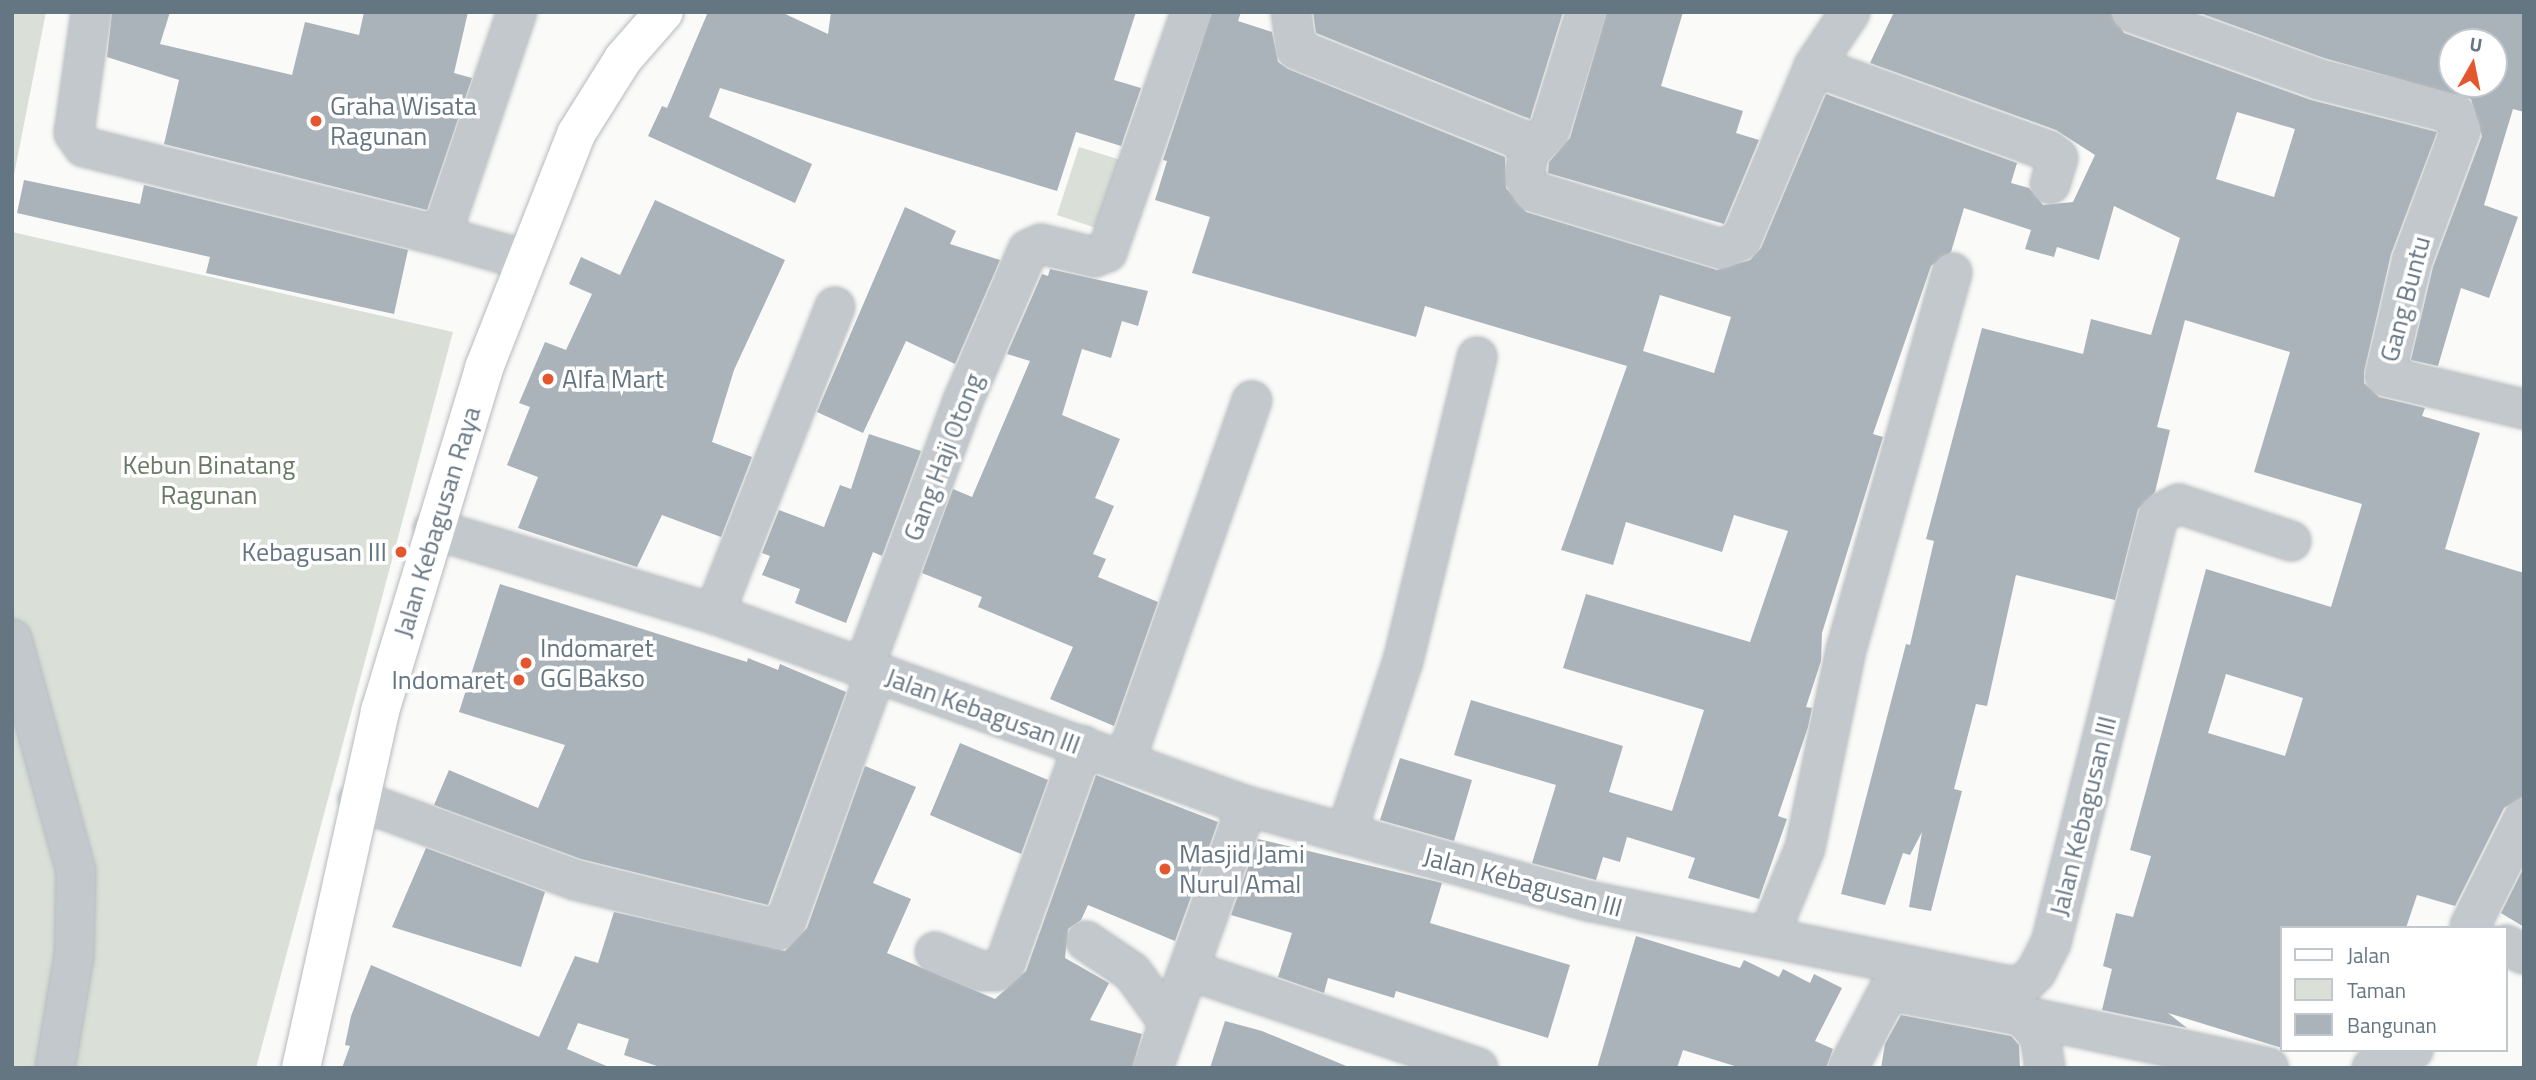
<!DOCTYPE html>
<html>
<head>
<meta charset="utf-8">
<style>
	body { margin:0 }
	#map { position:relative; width:2536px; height:1080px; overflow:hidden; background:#fafaf8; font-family:"Titillium Web",sans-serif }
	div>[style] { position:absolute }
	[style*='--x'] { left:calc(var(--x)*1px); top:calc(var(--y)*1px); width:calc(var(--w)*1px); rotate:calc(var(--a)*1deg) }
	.green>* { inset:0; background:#dadfd7 }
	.building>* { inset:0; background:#aab3b9 }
	.roads { filter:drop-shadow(0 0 2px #b5babe) drop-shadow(0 0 2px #b5babe) }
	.minor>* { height:38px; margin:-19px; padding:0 19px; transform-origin:19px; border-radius:19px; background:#c3c8cc }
	.major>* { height:38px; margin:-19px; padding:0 19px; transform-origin:19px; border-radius:19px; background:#fff }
	.dots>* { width:19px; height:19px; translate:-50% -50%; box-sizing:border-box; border:4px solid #fff; border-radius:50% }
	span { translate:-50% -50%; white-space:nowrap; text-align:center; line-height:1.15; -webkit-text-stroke:7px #fff; paint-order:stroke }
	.poi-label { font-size:26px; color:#657683 }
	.left { translate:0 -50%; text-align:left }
	.right { translate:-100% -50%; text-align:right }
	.street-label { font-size:26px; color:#657683 }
	.park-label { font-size:26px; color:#687a64 }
	.frame { position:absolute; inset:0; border:14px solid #657683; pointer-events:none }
	.legend { position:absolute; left:2280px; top:926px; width:228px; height:126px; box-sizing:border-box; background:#fff; border:2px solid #c1c8cd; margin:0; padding:9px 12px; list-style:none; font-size:21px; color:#657683 }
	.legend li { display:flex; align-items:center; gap:14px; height:35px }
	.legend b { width:35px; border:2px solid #c1c8cd }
	.north { position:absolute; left:2438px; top:28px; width:70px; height:70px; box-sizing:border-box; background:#fff; border:2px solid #c1c8cd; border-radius:50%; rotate:9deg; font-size:19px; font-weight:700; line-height:28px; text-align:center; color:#657683 }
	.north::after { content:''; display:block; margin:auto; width:24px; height:32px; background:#e4572e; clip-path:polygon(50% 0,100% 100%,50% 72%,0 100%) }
</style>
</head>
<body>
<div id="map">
	<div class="green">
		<i style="clip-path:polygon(12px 12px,46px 12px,12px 185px)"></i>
		<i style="clip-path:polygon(1079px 147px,1124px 161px,1102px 230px,1057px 215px)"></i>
		<i style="clip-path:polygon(12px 232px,453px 332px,256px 1068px,12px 1068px)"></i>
	</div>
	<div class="building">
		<i style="clip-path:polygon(112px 12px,170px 12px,160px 44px,292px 75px,305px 22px,359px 35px,364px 12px,468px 12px,454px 73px,472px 78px,427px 210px,164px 144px,179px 80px,107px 57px)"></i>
		<i style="clip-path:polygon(708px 12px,781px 12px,828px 34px,831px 12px,1136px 12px,1114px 80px,1141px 88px,1121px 146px,1076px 132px,1057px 191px,720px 88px,709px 117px,812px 164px,795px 203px,648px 136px,662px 106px,667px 108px)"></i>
		<i style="clip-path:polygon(evenodd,1212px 12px,1241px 12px,1238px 21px,1272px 32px,1278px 62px,1288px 69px,1505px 157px,1506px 188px,1526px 212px,1717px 270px,1750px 260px,1761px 248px,1826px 94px,2017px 163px,2011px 183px,2029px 188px,2043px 205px,2073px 202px,2095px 155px,2056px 130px,1870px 63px,1894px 12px,2110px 12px,2124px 33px,2311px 100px,2437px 132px,2391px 254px,2364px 372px,2364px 383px,2379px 397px,2425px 408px,2422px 416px,2480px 433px,2445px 549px,2524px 573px,2524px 796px,2504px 808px,2455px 906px,2417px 895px,2406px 928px,2282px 928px,2282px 1048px,2168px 1013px,2187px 1028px,2102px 1010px,2112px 969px,2103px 966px,2116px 913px,2133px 917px,2151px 856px,2130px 850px,2206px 569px,2331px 607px,2362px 504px,2254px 472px,2290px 352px,2185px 320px,2157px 427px,2170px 430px,2155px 492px,2138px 509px,2115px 600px,2016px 575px,1987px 706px,1976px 704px,1954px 789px,1962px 791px,1931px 911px,1909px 907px,1922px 832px,1910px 855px,1903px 853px,1885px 905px,1841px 894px,1906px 644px,1910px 645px,1934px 541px,1926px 539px,1982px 328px,2083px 354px,2091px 319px,2151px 335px,2180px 238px,2114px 206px,2099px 260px,2057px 247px,2054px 257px,2025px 249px,2031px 230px,1964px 208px,1951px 252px,1931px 266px,1873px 434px,1883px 437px,1822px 633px,1821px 661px,1806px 707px,1812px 708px,1808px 727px,1778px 816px,1787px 819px,1759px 899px,1688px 878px,1695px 858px,1627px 837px,1620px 862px,1603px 857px,1596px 880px,1532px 863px,1556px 785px,1454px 755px,1471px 700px,1623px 746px,1609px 792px,1672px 811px,1704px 710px,1563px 668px,1586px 594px,1750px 642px,1788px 531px,1734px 515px,1722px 552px,1626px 522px,1613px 565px,1561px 550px,1627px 366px,1425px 306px,1416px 337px,1192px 273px,1210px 217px,1155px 200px,1167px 161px,1163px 160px,1212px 12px,2237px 112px,2295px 129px,2274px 197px,2216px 179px,2237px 112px,1212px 12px,1660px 295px,1731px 317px,1714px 373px,1643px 351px,1660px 295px,1212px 12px,2226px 674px,2303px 698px,2285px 756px,2208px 733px,2226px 674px)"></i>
		<i style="clip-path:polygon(1313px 12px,1563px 12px,1530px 119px,1316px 33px)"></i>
		<i style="clip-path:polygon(1607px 12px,1683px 12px,1661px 86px,1743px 111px,1736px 133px,1759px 140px,1724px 224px,1548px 173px,1549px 162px,1570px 138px)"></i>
		<i style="clip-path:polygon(evenodd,2197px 12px,2524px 12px,2524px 112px,2513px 109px,2484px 205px,2518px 217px,2489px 298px,2461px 288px,2438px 366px,2411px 360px,2433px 267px,2482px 136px,2471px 99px,2324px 58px,2197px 12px,2452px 42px,2494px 42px,2494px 84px,2452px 84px,2452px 42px)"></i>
		<i style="clip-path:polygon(24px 180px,140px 204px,144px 185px,408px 250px,394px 314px,206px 273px,210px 257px,17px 213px)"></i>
		<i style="clip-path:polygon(655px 200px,785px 260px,734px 370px,712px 442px,752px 457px,721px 537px,662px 515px,637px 567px,518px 528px,538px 477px,507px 465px,530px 407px,519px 403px,545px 342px,566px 350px,592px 294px,569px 284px,581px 257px,620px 275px)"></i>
		<i style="clip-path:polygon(905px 207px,956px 231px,950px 244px,1000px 260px,955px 364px,906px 341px,863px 433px,817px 412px)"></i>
		<i style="clip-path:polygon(1050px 269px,1148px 291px,1138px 326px,1122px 321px,1111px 358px,1082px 349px,1062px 415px,1120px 439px,1095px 498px,1114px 506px,1093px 554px,1106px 559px,1098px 577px,1158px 602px,1114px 726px,1050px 699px,1073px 647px,978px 607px,982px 597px,922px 573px,953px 489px,972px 497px,1030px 361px,1007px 354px,1042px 274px,1048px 276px)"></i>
		<i style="clip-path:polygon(869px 434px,921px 451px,882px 556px,873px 552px,846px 623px,795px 603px,800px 589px,762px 575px,770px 556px,762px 553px,779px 510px,824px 527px,840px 485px,851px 489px)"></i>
		<i style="clip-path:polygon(500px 584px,747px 662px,748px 658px,778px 670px,780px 664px,846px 692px,768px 905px,581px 859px,434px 805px,449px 770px,538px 808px,565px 745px,459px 712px)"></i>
		<i style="clip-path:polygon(960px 743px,1048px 780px,1021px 854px,930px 815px)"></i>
		<i style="clip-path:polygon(1400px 758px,1472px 780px,1454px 841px,1380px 820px)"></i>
		<i style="clip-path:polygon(865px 766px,916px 787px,873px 883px,911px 899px,887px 953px,995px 999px,1026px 971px,1096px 775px,1218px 822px,1175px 941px,1088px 905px,1081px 920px,1068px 929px,1065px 958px,1109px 983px,1090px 1020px,1142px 1034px,1132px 1068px,663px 1068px,624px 1055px,629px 1039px,578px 1023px,567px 1049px,611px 1068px,342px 1068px,350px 1046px,345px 1045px,351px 1016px,371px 965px,539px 1037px,575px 956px,598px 963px,614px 912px,785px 951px,807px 928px)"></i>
		<i style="clip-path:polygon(1258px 839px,1442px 883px,1430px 923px,1570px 965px,1548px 1038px,1396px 991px,1394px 998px,1328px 978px,1324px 993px,1278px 977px,1292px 933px,1231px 915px)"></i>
		<i style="clip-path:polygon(426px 848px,545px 892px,521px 967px,392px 927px)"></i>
		<i style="clip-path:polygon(2524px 867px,2524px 927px,2501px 913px)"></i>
		<i style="clip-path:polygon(1636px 936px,1740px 968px,1744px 960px,1779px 977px,1783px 969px,1810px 983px,1814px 974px,1842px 988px,1815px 1041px,1833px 1049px,1826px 1068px,1741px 1068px,1683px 1050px,1677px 1068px,1597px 1068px)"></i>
		<i style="clip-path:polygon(1901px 1015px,2011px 1036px,2019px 1045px,2020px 1068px,1881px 1068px,1885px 1044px)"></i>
		<i style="clip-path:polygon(1225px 1021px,1262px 1031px,1351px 1068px,1210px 1068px)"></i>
	</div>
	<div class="roads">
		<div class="minor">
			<i style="--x:91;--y:12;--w:122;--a:98"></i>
			<i style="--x:74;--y:133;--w:17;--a:54"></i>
			<i style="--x:84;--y:147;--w:368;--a:14"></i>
			<i style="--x:441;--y:236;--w:237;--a:-71.3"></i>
			<i style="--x:1291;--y:12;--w:37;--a:82"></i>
			<i style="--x:1296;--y:49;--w:258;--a:21.9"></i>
			<i style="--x:1586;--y:12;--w:126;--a:107.1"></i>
			<i style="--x:1549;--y:132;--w:29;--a:136"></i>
			<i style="--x:1528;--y:152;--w:26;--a:97"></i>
			<i style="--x:1525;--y:178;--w:15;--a:62"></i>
			<i style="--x:1532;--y:191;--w:199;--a:17"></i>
			<i style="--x:1722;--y:249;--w:21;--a:-25"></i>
			<i style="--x:1741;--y:240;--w:189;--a:-67.2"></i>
			<i style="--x:1814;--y:66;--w:65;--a:-56.3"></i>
			<i style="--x:2131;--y:12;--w:199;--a:19.7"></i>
			<i style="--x:2318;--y:79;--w:141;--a:14.3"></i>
			<i style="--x:1814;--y:66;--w:250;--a:19.9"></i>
			<i style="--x:2049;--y:151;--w:11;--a:38"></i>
			<i style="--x:2058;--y:158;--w:27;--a:107"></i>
			<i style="--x:2461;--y:129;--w:141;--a:110.4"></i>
			<i style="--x:2412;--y:261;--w:118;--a:103.2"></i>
			<i style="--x:2385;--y:376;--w:143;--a:13.4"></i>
			<i style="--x:441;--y:236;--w:88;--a:15.8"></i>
			<i style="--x:433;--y:529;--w:294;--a:16.8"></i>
			<i style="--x:714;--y:614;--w:567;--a:19.81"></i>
			<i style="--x:1247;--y:806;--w:354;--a:15.6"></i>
			<i style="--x:1588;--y:901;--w:430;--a:11.4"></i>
			<i style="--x:2010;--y:986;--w:14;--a:-8"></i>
			<i style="--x:2024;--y:984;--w:17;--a:-45"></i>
			<i style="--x:2036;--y:972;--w:33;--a:-63"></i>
			<i style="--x:2051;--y:943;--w:442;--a:-75.9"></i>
			<i style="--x:2159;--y:514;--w:22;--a:-27"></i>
			<i style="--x:2179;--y:504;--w:118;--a:18.3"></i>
			<i style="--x:714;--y:614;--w:330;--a:-68.5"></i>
			<i style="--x:12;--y:639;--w:241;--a:74.6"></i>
			<i style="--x:76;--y:871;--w:85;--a:91.3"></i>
			<i style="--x:74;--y:956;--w:114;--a:99.6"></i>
			<i style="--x:864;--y:667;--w:282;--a:-69.6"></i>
			<i style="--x:962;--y:403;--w:167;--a:-66.7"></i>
			<i style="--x:1028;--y:250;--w:14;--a:-25"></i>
			<i style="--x:1041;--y:244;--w:55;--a:13.8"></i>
			<i style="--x:1094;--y:257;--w:14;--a:-21"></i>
			<i style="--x:1107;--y:252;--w:254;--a:-70.7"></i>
			<i style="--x:1125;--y:761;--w:382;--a:-70.6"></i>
			<i style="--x:358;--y:800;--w:231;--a:20.2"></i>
			<i style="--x:575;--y:880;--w:209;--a:13.8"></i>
			<i style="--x:778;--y:930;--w:12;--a:-48"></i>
			<i style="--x:786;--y:921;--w:264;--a:-70.1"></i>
			<i style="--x:1346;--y:834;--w:182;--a:-71.8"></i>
			<i style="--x:1403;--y:661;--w:313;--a:-76.3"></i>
			<i style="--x:2474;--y:928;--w:4;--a:-153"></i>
			<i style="--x:2470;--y:926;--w:121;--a:-63.4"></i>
			<i style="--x:1768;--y:937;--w:96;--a:-67.4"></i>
			<i style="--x:1805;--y:848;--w:202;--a:-78.3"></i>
			<i style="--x:1846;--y:650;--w:392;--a:-74.3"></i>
			<i style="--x:1086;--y:941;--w:55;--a:34"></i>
			<i style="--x:1132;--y:972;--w:63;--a:54"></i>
			<i style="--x:2506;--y:945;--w:20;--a:27"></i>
			<i style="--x:935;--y:952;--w:50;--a:22.4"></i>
			<i style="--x:981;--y:971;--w:15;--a:0"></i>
			<i style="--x:996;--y:971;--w:11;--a:-38"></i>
			<i style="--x:1005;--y:964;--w:232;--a:-70.3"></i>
			<i style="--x:1189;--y:970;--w:305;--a:18.7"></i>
			<i style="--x:1907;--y:994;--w:118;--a:10.7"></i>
			<i style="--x:2023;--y:1016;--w:26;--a:50"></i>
			<i style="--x:2040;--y:1036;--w:32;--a:81"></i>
			<i style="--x:2023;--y:1016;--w:251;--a:11.9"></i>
			<i style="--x:1153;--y:1068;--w:278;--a:-70.3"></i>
			<i style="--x:1848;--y:1068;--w:88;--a:-62.3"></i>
			<i style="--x:2372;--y:1068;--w:45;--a:-23.7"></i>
		</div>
		<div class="major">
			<i style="--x:301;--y:1068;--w:366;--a:-77.5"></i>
			<i style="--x:380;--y:711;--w:358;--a:-73.1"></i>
			<i style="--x:484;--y:368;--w:251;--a:-68.5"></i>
			<i style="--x:576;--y:134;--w:89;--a:-57.9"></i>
			<i style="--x:623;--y:59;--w:62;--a:-48.9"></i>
		</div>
	</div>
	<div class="dots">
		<i style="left:316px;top:121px;background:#e4572e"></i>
		<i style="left:548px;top:379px;background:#e4572e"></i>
		<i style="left:401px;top:552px;background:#e4572e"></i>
		<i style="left:526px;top:663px;background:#e4572e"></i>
		<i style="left:519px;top:680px;background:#e4572e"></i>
		<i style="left:1165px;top:869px;background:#e4572e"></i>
	</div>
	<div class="poi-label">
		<span class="left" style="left:330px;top:121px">Graha Wisata<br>Ragunan</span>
		<span class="left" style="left:562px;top:379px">Alfa Mart</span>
		<span class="right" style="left:387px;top:552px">Kebagusan III</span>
		<span class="left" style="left:540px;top:663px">Indomaret<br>GG Bakso</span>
		<span class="right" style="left:505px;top:680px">Indomaret</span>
		<span class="left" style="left:1179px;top:869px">Masjid Jami<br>Nurul Amal</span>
	</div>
	<div class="street-label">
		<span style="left:2405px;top:299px;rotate:-75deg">Gang Buntu</span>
		<span style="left:943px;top:457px;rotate:-69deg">Gang Haji Otong</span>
		<span style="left:437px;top:522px;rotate:-73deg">Jalan Kebagusan Raya</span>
		<span style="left:983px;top:711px;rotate:20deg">Jalan Kebagusan III</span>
		<span style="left:2083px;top:816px;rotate:-76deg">Jalan Kebagusan III</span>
		<span style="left:1523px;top:882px;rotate:15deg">Jalan Kebagusan III</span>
	</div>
	<div class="park-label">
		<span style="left:209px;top:480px">Kebun Binatang<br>Ragunan</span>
	</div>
	<div class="frame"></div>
	<ul class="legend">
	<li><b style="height:9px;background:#fff"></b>Jalan</li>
	<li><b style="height:19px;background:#dadfd7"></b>Taman</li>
	<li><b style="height:19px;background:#aab3b9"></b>Bangunan</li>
	</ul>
	<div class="north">U</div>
</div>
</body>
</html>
